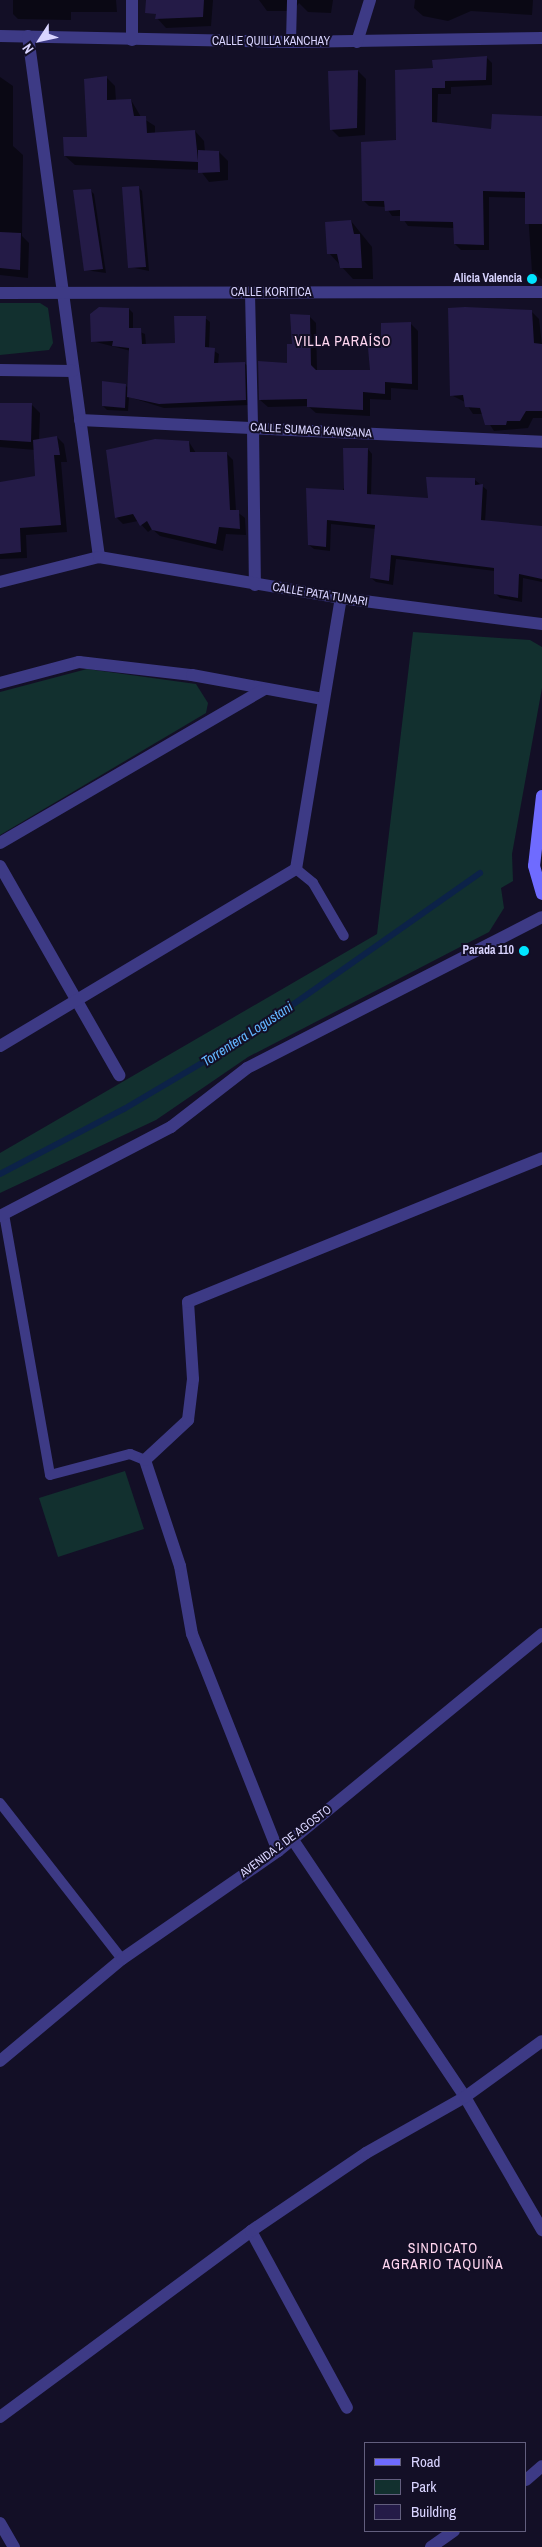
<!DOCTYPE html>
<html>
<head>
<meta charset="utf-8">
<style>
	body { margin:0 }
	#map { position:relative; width:542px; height:2547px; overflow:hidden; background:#130f26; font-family:"Archivo Narrow",sans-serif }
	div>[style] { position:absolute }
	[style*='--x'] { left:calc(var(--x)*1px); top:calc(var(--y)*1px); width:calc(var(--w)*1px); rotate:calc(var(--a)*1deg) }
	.green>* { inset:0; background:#12302f }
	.shadow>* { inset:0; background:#0007 }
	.stream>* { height:6px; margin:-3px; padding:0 3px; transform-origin:3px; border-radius:3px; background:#0c2248 }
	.building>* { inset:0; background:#241b47 }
	.service>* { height:10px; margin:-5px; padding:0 5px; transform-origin:5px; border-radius:5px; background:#3d3a85 }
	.minor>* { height:12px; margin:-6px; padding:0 6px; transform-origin:6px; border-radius:6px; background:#3d3a85 }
	.secondary>* { height:12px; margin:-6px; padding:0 6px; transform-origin:6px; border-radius:6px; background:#6f6bff }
	.dots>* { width:14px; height:14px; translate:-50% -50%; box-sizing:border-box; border:2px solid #130f26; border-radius:50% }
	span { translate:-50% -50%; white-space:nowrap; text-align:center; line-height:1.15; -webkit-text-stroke:4px #130f26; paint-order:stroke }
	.street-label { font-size:12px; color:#d9d4ff }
	.poi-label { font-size:12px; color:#d9d4ff; font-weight:700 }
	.right { translate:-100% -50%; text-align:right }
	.neighbourhood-label { font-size:14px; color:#ffd6f0; letter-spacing:1px }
	.water-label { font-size:14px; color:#62b6ff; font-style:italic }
	.legend { position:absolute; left:364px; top:2442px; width:162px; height:90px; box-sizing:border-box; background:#130f26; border:1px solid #625e7d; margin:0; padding:6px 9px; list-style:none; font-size:15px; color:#d9d4ff }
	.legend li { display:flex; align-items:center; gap:10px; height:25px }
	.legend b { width:25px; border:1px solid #625e7d }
	.north { position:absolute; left:15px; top:15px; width:50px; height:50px; -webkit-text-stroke:4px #130f26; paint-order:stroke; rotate:235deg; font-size:14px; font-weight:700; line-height:20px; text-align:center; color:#d9d4ff }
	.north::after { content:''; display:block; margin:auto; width:18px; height:22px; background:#d9d4ff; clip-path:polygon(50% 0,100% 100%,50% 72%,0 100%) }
</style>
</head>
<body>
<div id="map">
	<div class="green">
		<i style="clip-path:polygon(0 303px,40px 303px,48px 308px,53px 343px,49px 350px,0 355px)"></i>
		<i style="clip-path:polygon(413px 632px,530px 640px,542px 647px,542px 688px,512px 854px,513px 881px,501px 888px,504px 908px,489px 932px,248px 1057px,156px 1120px,0 1193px,0 1153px,377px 934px)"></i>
		<i style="clip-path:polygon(87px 669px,196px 684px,208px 703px,206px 713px,0 835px,0 692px)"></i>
		<i style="clip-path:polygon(125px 1471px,144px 1529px,58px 1557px,39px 1498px)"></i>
	</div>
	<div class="shadow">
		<i style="clip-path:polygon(13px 0,116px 0,117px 12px,71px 12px,71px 20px,18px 19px,13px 14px)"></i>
		<i style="clip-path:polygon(157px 0,213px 0,211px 26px,166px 28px,157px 18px)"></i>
		<i style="clip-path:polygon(259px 0,333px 0,331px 13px,308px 12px,299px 3px,293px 11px,267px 11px)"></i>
		<i style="clip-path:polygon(415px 0,541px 0,533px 0,532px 15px,471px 11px,448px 21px,423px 16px,414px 8px)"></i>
		<i style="clip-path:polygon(486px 57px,492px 63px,492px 85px,451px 87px,451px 94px,438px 94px,437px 124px,492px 131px,542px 117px,542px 279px,532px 272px,527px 198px,489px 197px,489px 250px,461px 250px,455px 244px,454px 228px,408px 226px,401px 216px,392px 216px,386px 207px,369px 206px,363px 200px,434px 69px)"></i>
		<i style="clip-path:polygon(358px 71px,366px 79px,365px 135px,339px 137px,331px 129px)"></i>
		<i style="clip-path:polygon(0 77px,13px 86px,13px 146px,23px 155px,22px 236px,29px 243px,28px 278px,0 275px)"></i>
		<i style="clip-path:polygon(106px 77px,115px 86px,116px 101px,131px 100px,141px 117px,155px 126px,155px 134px,195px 131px,204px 141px,205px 152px,219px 152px,228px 161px,228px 180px,209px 182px,200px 170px,75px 165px,65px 156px,88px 138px)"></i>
		<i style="clip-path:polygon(138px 187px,142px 191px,149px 271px,130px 267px)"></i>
		<i style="clip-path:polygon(90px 190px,94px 194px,106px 273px,85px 270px)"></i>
		<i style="clip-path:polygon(351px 221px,372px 247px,373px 279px,353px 279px,329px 253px)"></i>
		<i style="clip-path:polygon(129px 309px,133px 313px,133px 329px,145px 334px,146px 345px,176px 344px,205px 318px,210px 322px,209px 348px,219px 354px,218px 364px,244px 363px,249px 367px,250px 405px,164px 408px,129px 397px,128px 411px,107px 410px,103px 406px,125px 385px,129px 389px,131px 351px,92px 341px)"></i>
		<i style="clip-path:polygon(532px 312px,539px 319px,542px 345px,542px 418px,533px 418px,528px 428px,494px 431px,483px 414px,473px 414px,465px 402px,451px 395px)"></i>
		<i style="clip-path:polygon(309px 316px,316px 323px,317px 371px,371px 372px,383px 349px,411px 324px,418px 331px,418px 390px,391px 388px,391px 400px,370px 399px,370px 416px,316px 413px,308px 406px,268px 407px,260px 400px,289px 365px)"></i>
		<i style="clip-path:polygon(0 404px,32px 405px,40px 413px,39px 440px,57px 437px,64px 444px,67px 462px,61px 462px,67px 532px,26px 535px,27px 558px,0 559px,0 484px,37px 477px,35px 450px,0 447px)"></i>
		<i style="clip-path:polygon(189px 442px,196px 453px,226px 453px,233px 460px,236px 511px,245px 518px,246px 535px,226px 534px,223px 551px,160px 536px,152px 529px,148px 532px,138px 521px,123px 524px,116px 517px)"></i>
		<i style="clip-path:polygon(368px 449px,372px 454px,371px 496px,429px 499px,475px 480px,487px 490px,485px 522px,542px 528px,542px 582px,523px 578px,522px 602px,500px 598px,496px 594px,495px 571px,396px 559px,393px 585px,376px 582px,371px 578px,376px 529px,331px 524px,330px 551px,314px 549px,309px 545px)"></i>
	</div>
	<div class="stream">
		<i style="--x:0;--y:1174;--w:140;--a:-27.7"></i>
		<i style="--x:124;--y:1109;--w:147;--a:-30.6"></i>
		<i style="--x:251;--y:1034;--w:280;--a:-35.1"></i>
	</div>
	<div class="building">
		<i style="clip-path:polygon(146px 0,204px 0,203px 17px,155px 19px,156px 14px,145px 13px)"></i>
		<i style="clip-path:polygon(487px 56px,486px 80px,445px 81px,445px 88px,432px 88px,432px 122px,491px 129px,492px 114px,542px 116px,542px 224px,525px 224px,525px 192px,483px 191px,484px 245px,454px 244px,453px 222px,400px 221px,400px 210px,385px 211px,384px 201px,362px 201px,361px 142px,396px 140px,395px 70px,433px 68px,432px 60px)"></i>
		<i style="clip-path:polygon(358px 70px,357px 128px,330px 130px,328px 71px)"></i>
		<i style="clip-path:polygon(107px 76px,107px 100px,131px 99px,134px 116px,146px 116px,147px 133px,195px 130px,198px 161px,198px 150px,219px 151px,220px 172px,198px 173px,198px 162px,64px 156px,63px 137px,87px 137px,84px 79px)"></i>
		<i style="clip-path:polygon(139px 186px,146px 267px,128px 268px,122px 187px)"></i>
		<i style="clip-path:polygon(91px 189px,103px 269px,84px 271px,73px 190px)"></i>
		<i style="clip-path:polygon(351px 220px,354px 234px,360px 234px,362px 268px,340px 268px,337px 254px,327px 254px,325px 222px)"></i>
		<i style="clip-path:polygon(0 232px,21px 233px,20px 270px,0 268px)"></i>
		<i style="clip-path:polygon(99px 307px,129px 308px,129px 328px,141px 328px,142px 344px,175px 343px,174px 316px,206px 316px,205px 347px,215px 348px,214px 363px,245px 362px,246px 400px,159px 404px,127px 397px,129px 348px,112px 346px,113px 341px,91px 342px,90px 314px)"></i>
		<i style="clip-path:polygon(465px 307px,532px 310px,534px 343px,542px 344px,542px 411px,526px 411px,520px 421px,507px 421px,506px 425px,485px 425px,480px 408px,465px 407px,463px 395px,450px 396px,448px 308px)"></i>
		<i style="clip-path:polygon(290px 314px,310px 315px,311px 365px,316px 370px,370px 370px,368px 348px,381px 348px,381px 323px,411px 322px,412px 384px,385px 382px,385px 394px,363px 392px,363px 410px,307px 407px,307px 399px,259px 400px,258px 361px,287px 363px,287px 344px,292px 344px)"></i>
		<i style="clip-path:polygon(102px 381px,126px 384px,125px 408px,102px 406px)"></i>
		<i style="clip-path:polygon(0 403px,32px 403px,31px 442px,0 440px)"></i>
		<i style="clip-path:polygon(57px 436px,60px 455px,54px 455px,61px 525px,20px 528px,21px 552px,0 554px,0 482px,35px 476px,33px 440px)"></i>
		<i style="clip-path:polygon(155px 439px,189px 441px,190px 452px,227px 452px,230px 510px,239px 510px,240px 529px,219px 527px,216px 544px,152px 530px,147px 521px,140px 526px,133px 514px,115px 518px,106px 450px)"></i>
		<i style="clip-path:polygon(343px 448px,368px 448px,367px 494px,428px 498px,426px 477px,475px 478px,475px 485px,483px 484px,481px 520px,542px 526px,542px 579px,519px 574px,518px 598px,494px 594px,494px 568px,391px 555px,389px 581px,370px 578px,375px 525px,327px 520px,326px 547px,308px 545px,306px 488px,344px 490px)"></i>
	</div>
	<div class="service">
		<i style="--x:291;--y:42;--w:42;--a:-88.6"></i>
		<i style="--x:250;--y:293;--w:135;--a:88.7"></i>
		<i style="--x:296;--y:869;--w:22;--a:39"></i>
		<i style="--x:313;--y:883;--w:61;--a:59.7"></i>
		<i style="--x:4;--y:1214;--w:265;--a:80"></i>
		<i style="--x:50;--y:1475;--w:83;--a:-14.7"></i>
		<i style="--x:130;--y:1454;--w:16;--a:22"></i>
		<i style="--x:0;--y:1803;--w:198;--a:52"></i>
	</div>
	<div class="minor">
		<i style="--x:0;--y:36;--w:291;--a:1.2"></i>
		<i style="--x:291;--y:42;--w:251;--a:-0.9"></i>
		<i style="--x:28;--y:36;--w:526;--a:82.24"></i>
		<i style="--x:132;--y:40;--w:40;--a:-90"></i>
		<i style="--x:357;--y:42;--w:44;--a:-72.8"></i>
		<i style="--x:0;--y:293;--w:542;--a:-0.11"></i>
		<i style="--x:0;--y:370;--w:73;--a:0.8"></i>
		<i style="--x:80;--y:420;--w:463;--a:2.7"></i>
		<i style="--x:253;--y:428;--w:157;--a:89.3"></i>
		<i style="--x:0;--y:582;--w:102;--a:-14.2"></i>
		<i style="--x:99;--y:557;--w:245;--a:9.6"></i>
		<i style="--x:341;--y:598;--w:203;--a:7.4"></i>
		<i style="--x:0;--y:683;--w:82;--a:-14.9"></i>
		<i style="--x:79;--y:662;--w:114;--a:6.6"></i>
		<i style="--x:192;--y:675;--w:133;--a:10.4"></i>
		<i style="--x:0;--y:843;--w:306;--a:-30.2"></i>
		<i style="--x:0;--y:866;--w:241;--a:60.3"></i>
		<i style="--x:0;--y:1046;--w:345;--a:-30.9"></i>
		<i style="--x:296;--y:869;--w:275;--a:-80.6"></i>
		<i style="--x:0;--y:1216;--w:193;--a:-27.5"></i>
		<i style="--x:171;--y:1127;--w:96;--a:-37.8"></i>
		<i style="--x:247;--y:1068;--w:331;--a:-27.1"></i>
		<i style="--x:293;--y:1840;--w:309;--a:56.2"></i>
		<i style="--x:465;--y:2097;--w:154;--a:59.9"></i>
		<i style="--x:278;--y:1851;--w:233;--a:-111.6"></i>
		<i style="--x:192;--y:1634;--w:69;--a:-100"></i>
		<i style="--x:180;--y:1566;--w:112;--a:-108.3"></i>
		<i style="--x:145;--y:1460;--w:59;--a:-42.9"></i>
		<i style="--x:188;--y:1420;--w:41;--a:-83"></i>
		<i style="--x:193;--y:1379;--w:77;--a:-93.7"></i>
		<i style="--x:188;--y:1302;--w:382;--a:-22.1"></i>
		<i style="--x:0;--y:2061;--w:159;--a:-39.9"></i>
		<i style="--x:122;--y:1959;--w:190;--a:-34.7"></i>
		<i style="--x:278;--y:1851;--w:342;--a:-39.4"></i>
		<i style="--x:251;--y:2231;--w:201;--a:61.5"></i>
		<i style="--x:0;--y:2417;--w:312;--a:-36.5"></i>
		<i style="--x:251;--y:2231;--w:139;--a:-34.1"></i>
		<i style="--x:366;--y:2153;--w:114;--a:-29.5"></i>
		<i style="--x:465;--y:2097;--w:95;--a:-36"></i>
		<i style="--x:526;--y:2480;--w:21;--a:-41"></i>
		<i style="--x:0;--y:2523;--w:28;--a:60"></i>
		<i style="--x:431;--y:2547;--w:28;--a:-35"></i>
	</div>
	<div class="secondary">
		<i style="--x:542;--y:796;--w:70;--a:96.5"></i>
		<i style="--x:534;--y:866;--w:29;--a:74"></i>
	</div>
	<div class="dots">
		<i style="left:532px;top:279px;background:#00e5ff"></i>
		<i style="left:524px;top:951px;background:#00e5ff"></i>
	</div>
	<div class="street-label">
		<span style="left:271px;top:42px">CALLE QUILLA KANCHAY</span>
		<span style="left:271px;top:293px">CALLE KORITICA</span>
		<span style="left:311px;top:431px;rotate:3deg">CALLE SUMAG KAWSANA</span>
		<span style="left:320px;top:595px;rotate:9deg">CALLE PATA TUNARI</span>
		<span style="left:286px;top:1842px;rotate:-37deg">AVENIDA 2 DE AGOSTO</span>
	</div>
	<div class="poi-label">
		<span class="right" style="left:522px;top:279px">Alicia Valencia</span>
		<span class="right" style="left:514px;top:951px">Parada 110</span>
	</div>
	<div class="neighbourhood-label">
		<span style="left:343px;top:341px">VILLA PARAÍSO</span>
		<span style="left:443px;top:2256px">SINDICATO<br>AGRARIO TAQUIÑA</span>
	</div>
	<div class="water-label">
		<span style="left:247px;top:1034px;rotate:-33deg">Torrentera Logustani</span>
	</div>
	<ul class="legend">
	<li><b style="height:6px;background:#6f6bff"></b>Road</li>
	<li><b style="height:14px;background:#12302f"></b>Park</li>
	<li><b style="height:14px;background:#241b47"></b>Building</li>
	</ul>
	<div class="north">N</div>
</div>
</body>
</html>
